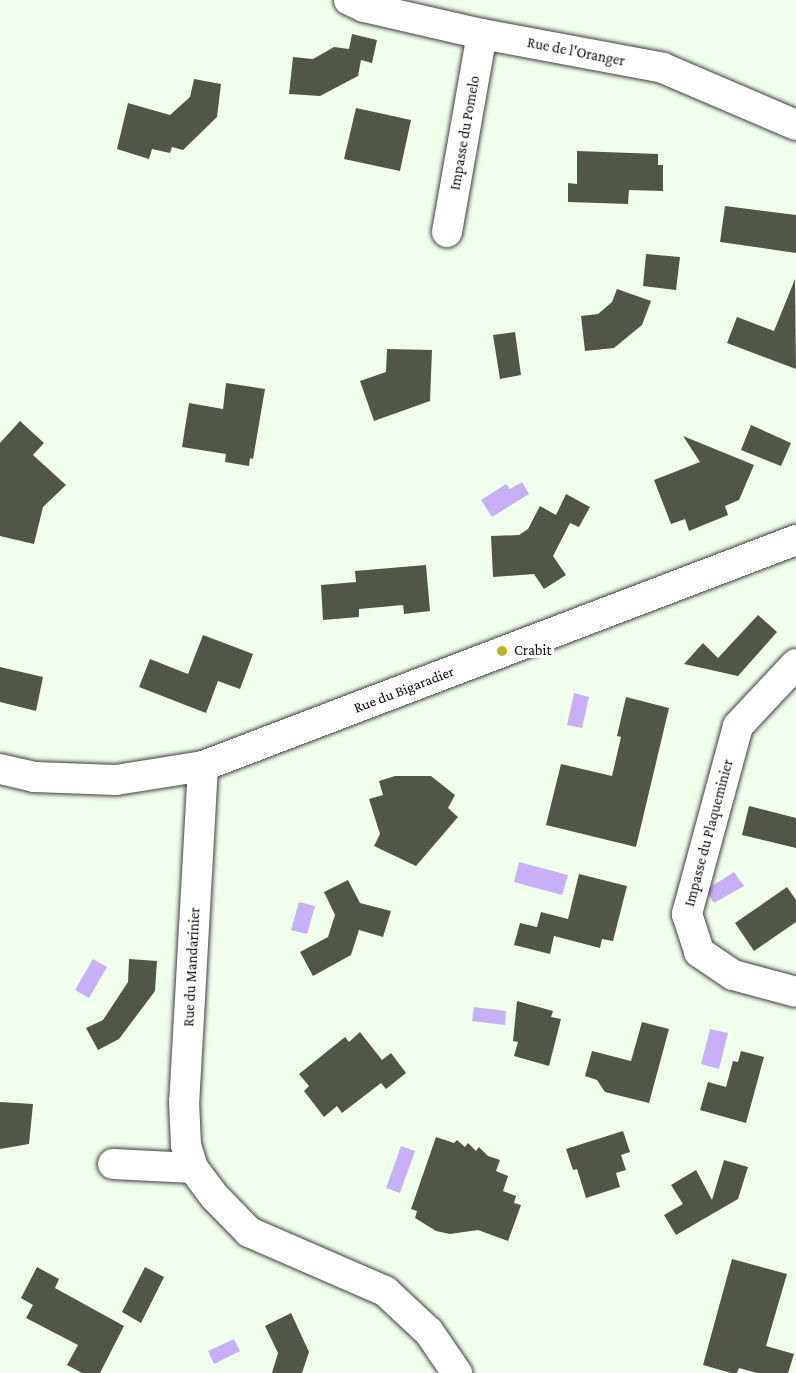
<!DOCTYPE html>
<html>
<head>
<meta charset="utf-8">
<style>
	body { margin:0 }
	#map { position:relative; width:796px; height:1373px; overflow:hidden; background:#f1ffed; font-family:"Crimson Pro",serif }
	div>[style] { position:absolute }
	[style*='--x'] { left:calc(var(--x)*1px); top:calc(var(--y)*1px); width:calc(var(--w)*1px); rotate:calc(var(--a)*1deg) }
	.water>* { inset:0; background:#c7b0f8 }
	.building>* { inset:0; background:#525649 }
	.roads { filter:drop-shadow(0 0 2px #404040) drop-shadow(0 0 2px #404040) }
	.minor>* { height:30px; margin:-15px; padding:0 15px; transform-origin:15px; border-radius:15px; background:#fff }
	.dots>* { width:16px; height:16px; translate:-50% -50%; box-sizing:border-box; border:3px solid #fff; border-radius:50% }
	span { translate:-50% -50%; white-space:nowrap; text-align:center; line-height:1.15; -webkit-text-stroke:6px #fff; paint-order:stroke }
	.street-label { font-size:15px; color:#0d0d0d }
	.poi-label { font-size:15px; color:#0d0d0d }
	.left { translate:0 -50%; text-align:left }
</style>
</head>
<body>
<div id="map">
	<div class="water">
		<i style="clip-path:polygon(522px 482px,529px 494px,492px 517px,481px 500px,506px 484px,510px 489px)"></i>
		<i style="clip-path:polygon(574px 693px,589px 697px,582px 728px,567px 725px)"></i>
		<i style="clip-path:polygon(519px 862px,568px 875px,562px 895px,514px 882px)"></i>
		<i style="clip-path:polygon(734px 872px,744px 886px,714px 903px,707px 892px,709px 888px)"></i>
		<i style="clip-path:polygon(299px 902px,315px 906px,307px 934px,291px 930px)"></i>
		<i style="clip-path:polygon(93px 959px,107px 967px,89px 998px,75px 990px)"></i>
		<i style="clip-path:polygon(474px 1007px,506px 1011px,505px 1025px,472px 1021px)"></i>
		<i style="clip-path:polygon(710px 1029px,728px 1033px,719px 1069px,701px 1064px)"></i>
		<i style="clip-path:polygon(401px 1146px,415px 1151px,400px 1193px,386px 1188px)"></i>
		<i style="clip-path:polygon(234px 1339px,240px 1351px,214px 1364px,208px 1351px)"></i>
	</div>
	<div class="building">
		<i style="clip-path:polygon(352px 34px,377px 40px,372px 63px,361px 60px,358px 76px,320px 96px,289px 94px,293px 57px,313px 59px,334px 47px,349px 49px)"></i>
		<i style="clip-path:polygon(194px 79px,221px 84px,217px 117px,183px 150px,172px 147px,170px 153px,152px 149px,149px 159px,117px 149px,128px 103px,170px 115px,190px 97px)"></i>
		<i style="clip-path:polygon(356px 108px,411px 120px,400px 171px,344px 159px)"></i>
		<i style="clip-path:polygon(577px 151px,658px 154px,658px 165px,663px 165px,663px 191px,629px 190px,628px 204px,568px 202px,568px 183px,577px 184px)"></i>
		<i style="clip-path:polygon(725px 206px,796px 215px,796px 253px,720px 242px)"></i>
		<i style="clip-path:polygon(646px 254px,680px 257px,676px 290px,643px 286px)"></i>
		<i style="clip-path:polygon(795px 279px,796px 369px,727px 343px,737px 317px,774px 331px)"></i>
		<i style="clip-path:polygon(617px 289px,651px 301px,642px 325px,614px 348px,585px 351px,581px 316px,598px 314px,612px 302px)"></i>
		<i style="clip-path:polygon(515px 332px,521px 375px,500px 379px,493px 335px)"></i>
		<i style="clip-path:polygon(387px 349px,432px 350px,430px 401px,374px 421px,360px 381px,386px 372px)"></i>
		<i style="clip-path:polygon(226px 383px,265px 389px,253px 459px,250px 458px,249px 466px,225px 462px,226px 454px,182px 447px,189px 403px,223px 409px)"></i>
		<i style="clip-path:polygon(20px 421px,44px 443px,33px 455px,66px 485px,43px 507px,34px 544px,0 536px,0 443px)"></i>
		<i style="clip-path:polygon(751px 425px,791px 443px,781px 466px,741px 450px)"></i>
		<i style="clip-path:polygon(683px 436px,754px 465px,739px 500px,725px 506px,728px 515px,689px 531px,685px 519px,671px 524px,654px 480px,700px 462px)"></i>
		<i style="clip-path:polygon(566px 494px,590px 507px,579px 527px,570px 523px,553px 556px,566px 575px,544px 589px,534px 574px,493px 577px,491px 536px,519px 535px,528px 529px,540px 506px,556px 515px)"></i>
		<i style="clip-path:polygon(426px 565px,430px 611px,404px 614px,403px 605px,359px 609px,359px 617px,323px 620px,321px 585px,356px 582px,355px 571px)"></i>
		<i style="clip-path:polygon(758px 615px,777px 632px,738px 676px,684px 664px,703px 643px,718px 658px)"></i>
		<i style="clip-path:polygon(203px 635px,253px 654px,240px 689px,218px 681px,206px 713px,139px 687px,150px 659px,188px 674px)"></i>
		<i style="clip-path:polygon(0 667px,43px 677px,36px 711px,0 702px)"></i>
		<i style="clip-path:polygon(626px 697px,669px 708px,636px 847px,546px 825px,561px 764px,612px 776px,621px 737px,617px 736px)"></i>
		<i style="clip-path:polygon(395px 776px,431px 776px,455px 795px,448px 808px,458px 817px,416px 866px,374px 846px,380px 834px,369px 799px,383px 795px,379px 781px)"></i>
		<i style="clip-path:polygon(749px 806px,796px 818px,796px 848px,742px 835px)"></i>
		<i style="clip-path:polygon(579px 874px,627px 886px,613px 941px,602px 939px,600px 948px,554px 936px,550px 954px,514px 945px,520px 923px,537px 927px,541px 912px,568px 919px)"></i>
		<i style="clip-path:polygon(348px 880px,360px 903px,391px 911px,383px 937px,359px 930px,351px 955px,313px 976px,300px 952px,328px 937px,335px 915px,324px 892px)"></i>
		<i style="clip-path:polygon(787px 887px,796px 900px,796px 922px,754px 951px,735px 923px)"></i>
		<i style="clip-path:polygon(129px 959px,157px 961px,155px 991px,119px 1039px,98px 1050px,86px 1028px,103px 1020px,128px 982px)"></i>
		<i style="clip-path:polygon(517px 1001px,553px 1011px,551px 1017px,561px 1019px,549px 1066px,514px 1056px,518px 1042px,513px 1041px)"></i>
		<i style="clip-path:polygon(642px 1022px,669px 1029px,649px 1103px,605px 1092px,597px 1080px,585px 1076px,592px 1051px,631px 1061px)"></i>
		<i style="clip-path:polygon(360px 1032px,382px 1060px,391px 1053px,406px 1073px,386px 1089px,381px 1083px,342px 1113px,337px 1106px,324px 1117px,304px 1091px,309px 1086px,299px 1074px,345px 1037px,349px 1042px)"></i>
		<i style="clip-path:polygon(741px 1051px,764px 1057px,746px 1123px,700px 1110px,708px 1082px,726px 1087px,733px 1061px,738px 1062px)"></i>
		<i style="clip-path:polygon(0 1102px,33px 1104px,29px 1144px,0 1149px)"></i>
		<i style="clip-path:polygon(623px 1131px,630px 1152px,621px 1155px,626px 1170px,616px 1173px,620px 1187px,586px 1198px,577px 1169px,573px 1170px,566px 1149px)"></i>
		<i style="clip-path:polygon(436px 1137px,454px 1143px,457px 1140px,465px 1147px,468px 1143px,476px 1151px,479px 1147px,488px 1156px,500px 1160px,496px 1171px,508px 1176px,503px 1191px,516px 1196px,514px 1203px,521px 1205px,508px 1241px,478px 1230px,450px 1234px,436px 1231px,415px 1218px,417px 1211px,411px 1209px)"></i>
		<i style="clip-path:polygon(724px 1160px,748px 1167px,738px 1199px,676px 1235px,664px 1215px,683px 1204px,671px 1185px,696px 1170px,712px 1200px)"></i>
		<i style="clip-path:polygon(732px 1259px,787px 1274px,766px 1346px,794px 1354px,788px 1373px,757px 1373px,739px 1368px,737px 1373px,731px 1373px,703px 1365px)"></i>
		<i style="clip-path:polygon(37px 1267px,59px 1279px,55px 1288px,124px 1326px,100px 1373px,82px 1373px,67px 1365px,78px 1345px,26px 1318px,33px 1305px,21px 1298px)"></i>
		<i style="clip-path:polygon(145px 1267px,164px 1277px,141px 1323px,122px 1312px)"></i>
		<i style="clip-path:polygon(291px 1313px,309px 1352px,302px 1373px,272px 1373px,278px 1353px,265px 1326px)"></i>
	</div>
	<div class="roads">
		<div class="minor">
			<i style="--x:349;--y:0;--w:17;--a:25"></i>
			<i style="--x:364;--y:7;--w:121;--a:12.9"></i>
			<i style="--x:482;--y:34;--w:184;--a:10.6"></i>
			<i style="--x:663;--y:68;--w:145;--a:23.2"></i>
			<i style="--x:447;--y:232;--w:201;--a:-80"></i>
			<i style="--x:796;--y:664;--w:85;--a:133.1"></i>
			<i style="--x:738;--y:726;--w:195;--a:105.2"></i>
			<i style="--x:687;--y:914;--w:40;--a:72"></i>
			<i style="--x:699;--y:952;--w:41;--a:34.1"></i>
			<i style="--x:733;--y:975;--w:65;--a:15.1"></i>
			<i style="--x:203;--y:766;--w:336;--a:93.2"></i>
			<i style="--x:184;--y:1101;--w:44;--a:87.4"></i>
			<i style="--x:186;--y:1145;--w:24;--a:73"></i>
			<i style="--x:193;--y:1168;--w:36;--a:53"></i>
			<i style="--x:215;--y:1197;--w:49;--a:45.8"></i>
			<i style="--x:249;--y:1232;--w:148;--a:23.5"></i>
			<i style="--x:385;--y:1291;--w:60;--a:43"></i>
			<i style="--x:429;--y:1332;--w:50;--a:55.7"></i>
			<i style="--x:0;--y:769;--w:35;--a:13"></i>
			<i style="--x:34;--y:777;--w:82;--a:2.1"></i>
			<i style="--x:116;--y:780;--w:88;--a:-9.1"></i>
			<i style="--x:203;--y:766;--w:635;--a:-20.86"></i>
			<i style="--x:113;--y:1164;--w:80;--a:2.9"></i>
		</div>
	</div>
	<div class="dots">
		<i style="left:502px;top:651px;background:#c1b120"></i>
	</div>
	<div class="street-label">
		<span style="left:576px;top:52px;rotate:11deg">Rue de l'Oranger</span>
		<span style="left:465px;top:133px;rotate:-80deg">Impasse du Pomelo</span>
		<span style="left:404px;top:690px;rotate:-21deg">Rue du Bigaradier</span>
		<span style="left:709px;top:833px;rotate:-75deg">Impasse du Plaqueminier</span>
		<span style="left:192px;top:967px;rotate:-87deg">Rue du Mandarinier</span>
	</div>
	<div class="poi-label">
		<span class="left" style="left:514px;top:651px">Crabit</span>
	</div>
</div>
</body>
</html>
